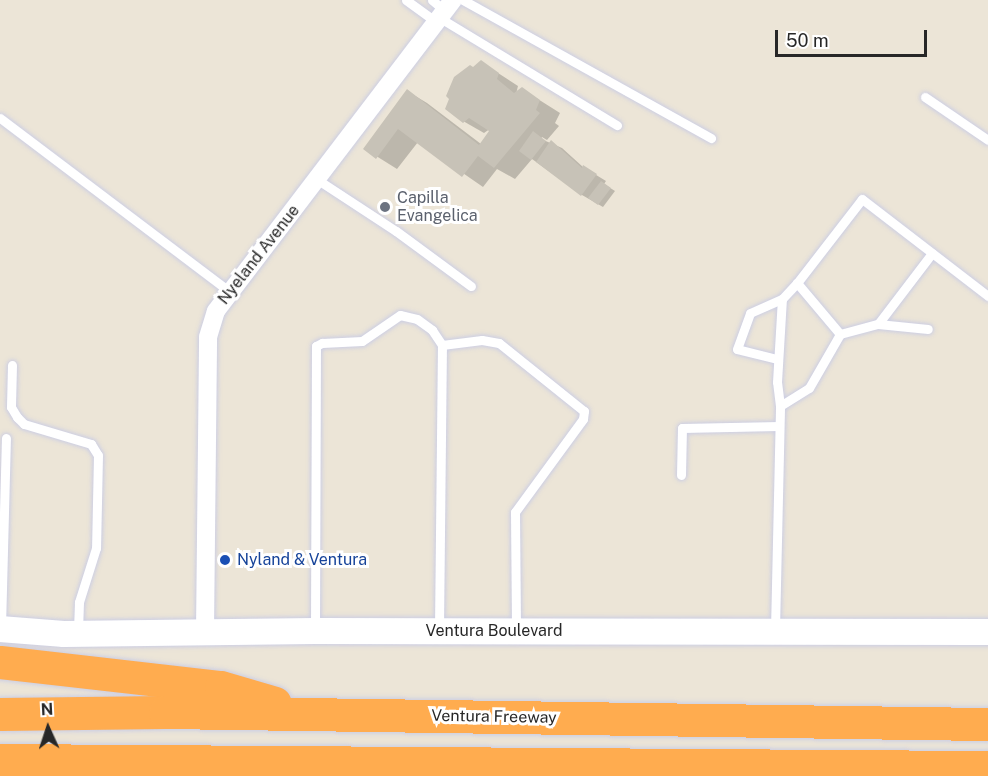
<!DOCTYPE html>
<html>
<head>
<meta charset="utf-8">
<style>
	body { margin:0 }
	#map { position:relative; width:988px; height:776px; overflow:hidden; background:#ece5d7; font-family:"Public Sans",sans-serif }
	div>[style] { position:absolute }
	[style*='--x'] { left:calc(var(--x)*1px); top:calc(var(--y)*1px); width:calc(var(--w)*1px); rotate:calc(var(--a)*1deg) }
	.shadow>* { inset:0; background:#0003 }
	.building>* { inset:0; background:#c7c2b7 }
	.roads { filter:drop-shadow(0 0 2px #cccee3) drop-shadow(0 0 2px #cccee3) }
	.lane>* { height:9px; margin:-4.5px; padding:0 4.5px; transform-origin:4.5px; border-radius:4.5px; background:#fff }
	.street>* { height:18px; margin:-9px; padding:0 9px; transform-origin:9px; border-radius:9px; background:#fff }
	.secondary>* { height:26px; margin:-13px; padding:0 13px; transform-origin:13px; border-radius:13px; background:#fff }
	.highway>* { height:33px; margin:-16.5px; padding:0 16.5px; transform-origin:16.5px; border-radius:16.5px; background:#ffac4f }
	.dots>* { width:16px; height:16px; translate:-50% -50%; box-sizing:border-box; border:3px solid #fff; border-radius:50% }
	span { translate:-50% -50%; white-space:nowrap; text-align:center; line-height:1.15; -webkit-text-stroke:6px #fff; paint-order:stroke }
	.worship-label { font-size:16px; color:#5b616d }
	.left { translate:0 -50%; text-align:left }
	.street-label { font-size:16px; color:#272727 }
	.transit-label { font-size:16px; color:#164399 }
	.north { position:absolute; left:18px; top:698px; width:60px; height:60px; -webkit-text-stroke:4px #fff; paint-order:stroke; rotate:357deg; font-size:16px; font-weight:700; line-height:24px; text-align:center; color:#272727 }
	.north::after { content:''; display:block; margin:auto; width:21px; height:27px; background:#272727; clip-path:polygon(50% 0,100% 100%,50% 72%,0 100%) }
	.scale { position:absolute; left:775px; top:30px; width:152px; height:27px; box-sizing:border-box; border:3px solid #272727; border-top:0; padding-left:8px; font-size:18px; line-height:21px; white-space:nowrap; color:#272727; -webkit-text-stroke:4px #fff; paint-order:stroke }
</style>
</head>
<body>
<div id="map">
	<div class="shadow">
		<i style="clip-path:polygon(481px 62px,518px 86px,516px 94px,522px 89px,560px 113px,555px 123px,559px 126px,547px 140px,542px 137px,541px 139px,562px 148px,583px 167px,606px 181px,604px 184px,615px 191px,603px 207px,582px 195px,532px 159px,515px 179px,497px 169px,483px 187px,418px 142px,397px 169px,365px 149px,407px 91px,427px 103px,481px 144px,494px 126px,484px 133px,463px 121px,473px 68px)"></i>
	</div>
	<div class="building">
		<i style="clip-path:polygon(481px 60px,499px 73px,497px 79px,514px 93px,522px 87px,540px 100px,536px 110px,540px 113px,494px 168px,478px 156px,462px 177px,398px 129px,376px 159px,363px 149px,407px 89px,479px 145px,489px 131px,469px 118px,463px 123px,445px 109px,449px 99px,446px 96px,454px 77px,470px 65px,473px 67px)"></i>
		<i style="clip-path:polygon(533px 131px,546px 141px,531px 160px,519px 151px)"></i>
		<i style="clip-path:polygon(551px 140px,582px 168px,583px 165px,597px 174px,581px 196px,536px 162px)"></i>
		<i style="clip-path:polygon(601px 181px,611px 188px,598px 205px,588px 198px)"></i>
	</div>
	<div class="roads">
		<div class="lane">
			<i style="--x:406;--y:0;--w:37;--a:36"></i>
			<i style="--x:432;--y:0;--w:17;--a:40"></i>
			<i style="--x:463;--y:0;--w:284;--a:29.1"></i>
			<i style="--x:440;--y:18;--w:207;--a:31.2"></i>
			<i style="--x:925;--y:97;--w:76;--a:34.3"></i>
			<i style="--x:0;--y:118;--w:288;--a:37.1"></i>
			<i style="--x:318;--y:180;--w:93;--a:33.2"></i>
			<i style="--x:396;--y:231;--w:93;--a:36.3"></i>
			<i style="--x:878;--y:324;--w:50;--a:5.7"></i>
			<i style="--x:840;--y:334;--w:39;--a:-15"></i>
			<i style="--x:878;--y:324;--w:89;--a:-52.7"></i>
			<i style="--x:777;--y:359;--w:41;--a:-166"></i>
			<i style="--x:737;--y:349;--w:38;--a:-70"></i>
			<i style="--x:750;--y:313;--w:35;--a:-24"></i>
			<i style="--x:12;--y:365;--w:42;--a:91.4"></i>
			<i style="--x:11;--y:407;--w:12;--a:59"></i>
			<i style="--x:17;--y:417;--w:10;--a:45"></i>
			<i style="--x:24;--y:424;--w:70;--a:16.6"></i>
			<i style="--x:91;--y:444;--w:13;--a:58"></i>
			<i style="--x:98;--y:455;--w:93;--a:91.2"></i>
			<i style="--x:96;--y:548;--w:57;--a:107.5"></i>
			<i style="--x:79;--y:602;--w:29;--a:92"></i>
			<i style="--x:780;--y:406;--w:24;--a:-97"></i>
			<i style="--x:777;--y:382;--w:83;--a:-86.6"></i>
			<i style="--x:782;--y:299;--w:22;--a:-47"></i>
			<i style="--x:681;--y:475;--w:47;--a:-88.8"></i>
			<i style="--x:682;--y:428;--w:97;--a:-1.2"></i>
			<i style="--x:1;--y:627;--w:189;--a:-88.5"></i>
			<i style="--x:439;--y:629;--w:284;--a:-89.4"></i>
			<i style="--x:775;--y:629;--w:223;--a:-88.7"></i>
			<i style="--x:780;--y:406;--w:34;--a:-32"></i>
			<i style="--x:809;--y:388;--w:62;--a:-60.1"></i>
			<i style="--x:840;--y:334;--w:67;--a:-130.1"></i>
			<i style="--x:797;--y:283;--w:106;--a:-52.3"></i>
			<i style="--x:862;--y:199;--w:159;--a:37.6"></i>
			<i style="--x:315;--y:630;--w:284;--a:-89.8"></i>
			<i style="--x:316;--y:346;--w:7;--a:-27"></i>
			<i style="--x:322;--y:343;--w:40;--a:-2.9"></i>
			<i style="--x:362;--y:341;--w:46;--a:-34.4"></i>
			<i style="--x:400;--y:315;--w:17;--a:13"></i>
			<i style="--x:417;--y:319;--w:19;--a:36"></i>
			<i style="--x:432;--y:330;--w:18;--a:56"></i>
			<i style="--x:442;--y:345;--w:40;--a:-7.1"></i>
			<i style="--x:482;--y:340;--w:17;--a:10"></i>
			<i style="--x:499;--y:343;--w:109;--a:38.7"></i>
			<i style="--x:584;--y:411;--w:8;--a:97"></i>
			<i style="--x:583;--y:419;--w:115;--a:126.2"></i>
			<i style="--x:515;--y:512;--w:117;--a:89.5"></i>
		</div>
		<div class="street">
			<i style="--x:205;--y:632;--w:295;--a:-89.4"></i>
			<i style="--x:208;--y:337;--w:27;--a:-73"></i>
			<i style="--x:216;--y:311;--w:391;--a:-52.7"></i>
		</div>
		<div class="secondary">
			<i style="--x:0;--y:629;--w:64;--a:4.5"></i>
			<i style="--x:64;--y:634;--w:251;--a:-0.7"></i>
			<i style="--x:315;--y:631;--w:673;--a:0.09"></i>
		</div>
		<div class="highway">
			<i style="--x:0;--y:662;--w:222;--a:6.5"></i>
			<i style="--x:221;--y:687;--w:56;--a:16.5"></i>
			<i style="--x:0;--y:714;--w:165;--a:-0.7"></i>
			<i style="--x:165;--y:712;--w:823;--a:0.84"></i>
			<i style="--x:0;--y:760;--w:988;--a:0.41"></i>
		</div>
	</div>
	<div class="dots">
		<i style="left:385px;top:207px;background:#6b7280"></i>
		<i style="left:225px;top:560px;background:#1a4fb4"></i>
	</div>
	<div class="worship-label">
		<span class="left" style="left:397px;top:207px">Capilla<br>Evangelica</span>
	</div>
	<div class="street-label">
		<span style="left:259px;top:255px;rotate:-52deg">Nyeland Avenue</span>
		<span style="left:494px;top:631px">Ventura Boulevard</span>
		<span style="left:494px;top:717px;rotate:1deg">Ventura Freeway</span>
	</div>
	<div class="transit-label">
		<span class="left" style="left:237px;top:560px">Nyland &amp; Ventura</span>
	</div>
	<div class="north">N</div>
	<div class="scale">50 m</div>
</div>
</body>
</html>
